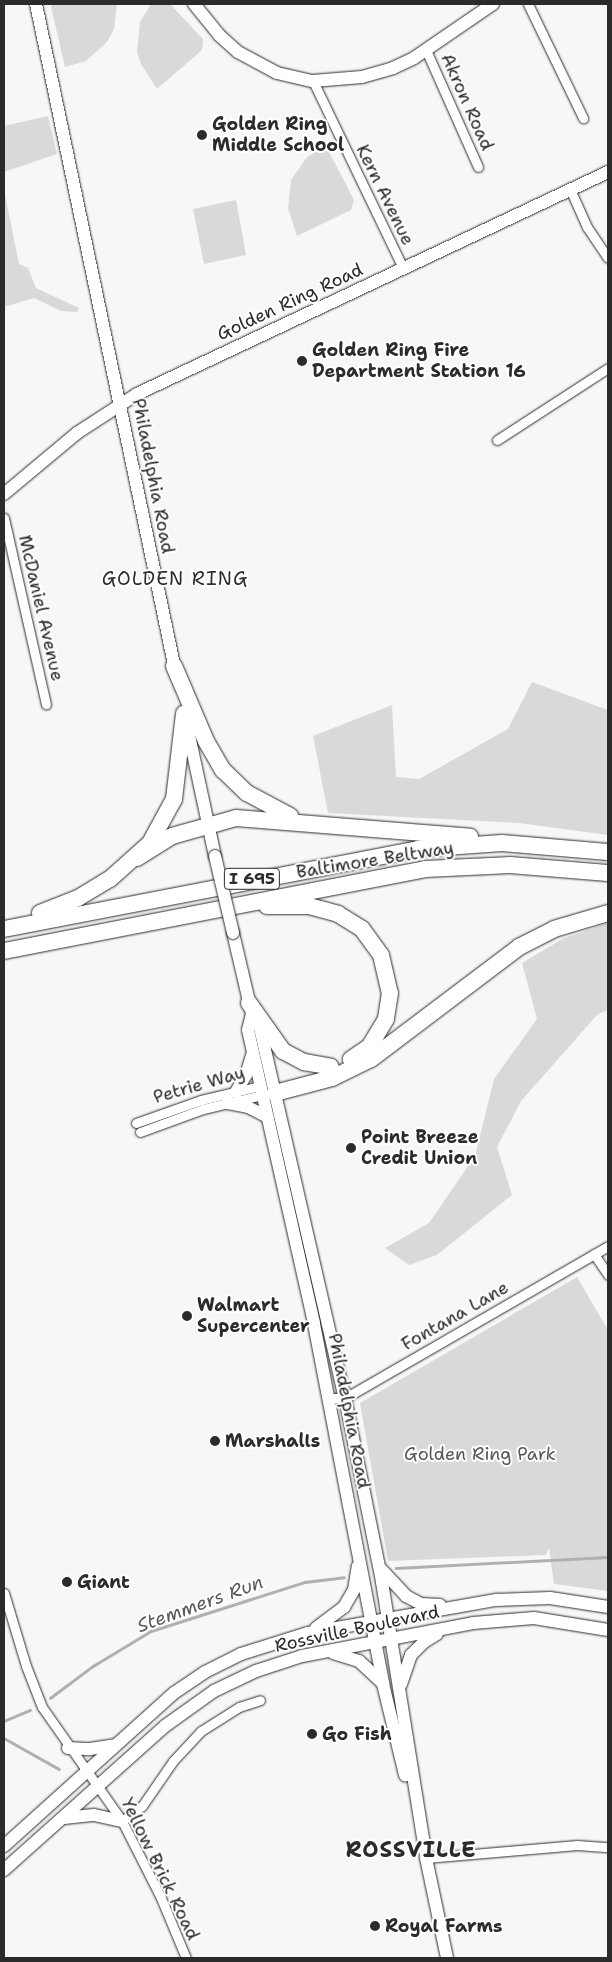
<!DOCTYPE html>
<html>
<head>
<meta charset="utf-8">
<style>
	body { margin:0 }
	#map { position:relative; width:612px; height:1962px; overflow:hidden; background:#f7f7f7; font-family:"Shantell Sans",sans-serif }
	div>[style] { position:absolute }
	[style*='--x'] { left:calc(var(--x)*1px); top:calc(var(--y)*1px); width:calc(var(--w)*1px); rotate:calc(var(--a)*1deg) }
	.green>* { inset:0; background:#d9d9d9 }
	.stream>* { height:2.5px; margin:-1.25px; padding:0 1.25px; transform-origin:1.25px; border-radius:1.25px; background:#b0b0b0 }
	.roads { filter:drop-shadow(0 0 1px #2b2b2b) drop-shadow(0 0 1px #2b2b2b) }
	.street>* { height:9px; margin:-4.5px; padding:0 4.5px; transform-origin:4.5px; border-radius:4.5px; background:#fff }
	.secondary>* { height:12px; margin:-6px; padding:0 6px; transform-origin:6px; border-radius:6px; background:#fff }
	.highway>* { height:16px; margin:-8px; padding:0 8px; transform-origin:8px; border-radius:8px; background:#fff }
	.bridges { filter:drop-shadow(0 0 1px #2b2b2b) drop-shadow(0 0 1px #2b2b2b) }
	.secondary-bridge>* { height:12px; margin:-6px; padding:0 6px; transform-origin:6px; border-radius:6px; background:#fff }
	.dots>* { width:14px; height:14px; translate:-50% -50%; box-sizing:border-box; border:2px solid #fff; border-radius:50% }
	span { translate:-50% -50%; white-space:nowrap; text-align:center; line-height:1.15; -webkit-text-stroke:4px #fff; paint-order:stroke }
	.shield-label span { padding:1px 4px; background:#fff; border:1px solid; border-radius:4px; -webkit-text-stroke-width:0 }
	.shield-label { font-size:16px; color:#2b2b2b; font-weight:700 }
	.street-label { font-size:18px; color:#2b2b2b }
	.poi-label { font-size:18px; color:#2b2b2b; font-weight:700 }
	.left { translate:0 -50%; text-align:left }
	.park-label { font-size:18px; color:#565656 }
	.neighbourhood-label { font-size:19px; color:#2b2b2b; letter-spacing:1px }
	.water-label { font-size:19px; color:#5a5a5a; font-style:italic }
	.district-label { font-size:22px; color:#2b2b2b; font-weight:700; letter-spacing:1px }
	.frame { position:absolute; inset:0; border:5px solid #2b2b2b; pointer-events:none }
</style>
</head>
<body>
<div id="map">
	<div class="green">
		<i style="clip-path:polygon(53px 4px,117px 4px,114px 29px,107px 42px,86px 61px,65px 67px,51px 7px)"></i>
		<i style="clip-path:polygon(151px 4px,170px 4px,203px 39px,202px 50px,157px 89px,141px 64px,137px 52px,140px 22px)"></i>
		<i style="clip-path:polygon(48px 116px,57px 154px,4px 172px,4px 126px)"></i>
		<i style="clip-path:polygon(326px 146px,354px 200px,351px 210px,297px 236px,288px 208px,291px 180px,307px 157px)"></i>
		<i style="clip-path:polygon(4px 190px,19px 264px,28px 268px,36px 288px,79px 308px,77px 312px,61px 311px,34px 298px,4px 307px)"></i>
		<i style="clip-path:polygon(236px 200px,246px 255px,204px 264px,193px 209px)"></i>
		<i style="clip-path:polygon(532px 682px,608px 710px,608px 835px,519px 823px,328px 813px,313px 736px,392px 705px,396px 777px,419px 779px,508px 729px)"></i>
		<i style="clip-path:polygon(608px 923px,608px 1010px,598px 1014px,521px 1101px,497px 1147px,512px 1195px,437px 1255px,409px 1265px,385px 1248px,429px 1223px,475px 1156px,494px 1079px,537px 1019px,522px 963px,564px 938px)"></i>
		<i style="clip-path:polygon(577px 1277px,608px 1330px,608px 1591px,554px 1584px,549px 1548px,546px 1555px,388px 1561px,360px 1403px)"></i>
	</div>
	<div class="stream">
		<i style="--x:396;--y:1568;--w:212;--a:-3"></i>
		<i style="--x:50;--y:1698;--w:54;--a:-36.7"></i>
		<i style="--x:93;--y:1666;--w:68;--a:-31.1"></i>
		<i style="--x:151;--y:1631;--w:162;--a:-17.7"></i>
		<i style="--x:305;--y:1582;--w:39;--a:-7"></i>
		<i style="--x:4;--y:1721;--w:28;--a:-23"></i>
		<i style="--x:4;--y:1738;--w:63;--a:29.4"></i>
	</div>
	<div class="roads">
		<div class="street">
			<i style="--x:528;--y:4;--w:127;--a:64.2"></i>
			<i style="--x:426;--y:50;--w:128;--a:66"></i>
			<i style="--x:313;--y:81;--w:208;--a:64.3"></i>
			<i style="--x:570;--y:189;--w:42;--a:65.9"></i>
			<i style="--x:587;--y:227;--w:37;--a:56"></i>
			<i style="--x:497;--y:440;--w:132;--a:-33"></i>
			<i style="--x:4;--y:518;--w:191;--a:77.3"></i>
			<i style="--x:136;--y:1123;--w:69;--a:-19.5"></i>
			<i style="--x:201;--y:1100;--w:61;--a:-13.3"></i>
			<i style="--x:140;--y:1132;--w:67;--a:-20.1"></i>
			<i style="--x:203;--y:1109;--w:61;--a:-13.3"></i>
			<i style="--x:594;--y:1254;--w:25;--a:56"></i>
			<i style="--x:330;--y:1398;--w:15;--a:0"></i>
			<i style="--x:345;--y:1398;--w:304;--a:-30"></i>
			<i style="--x:4;--y:1593;--w:76;--a:73.2"></i>
			<i style="--x:26;--y:1666;--w:44;--a:68.7"></i>
			<i style="--x:42;--y:1707;--w:139;--a:54.9"></i>
			<i style="--x:122;--y:1821;--w:86;--a:63.1"></i>
			<i style="--x:161;--y:1898;--w:65;--a:67.4"></i>
			<i style="--x:122;--y:1821;--w:25;--a:-37"></i>
			<i style="--x:142;--y:1806;--w:55;--a:-55.4"></i>
			<i style="--x:173;--y:1761;--w:41;--a:-47"></i>
			<i style="--x:201;--y:1731;--w:45;--a:-32.3"></i>
			<i style="--x:239;--y:1707;--w:22;--a:-18"></i>
			<i style="--x:426;--y:1858;--w:152;--a:-4.9"></i>
			<i style="--x:577;--y:1845;--w:31;--a:4"></i>
		</div>
		<div class="secondary">
			<i style="--x:36;--y:4;--w:684;--a:78.2"></i>
			<i style="--x:194;--y:4;--w:40;--a:51"></i>
			<i style="--x:219;--y:35;--w:25;--a:42"></i>
			<i style="--x:238;--y:52;--w:44;--a:28.3"></i>
			<i style="--x:277;--y:73;--w:37;--a:13"></i>
			<i style="--x:313;--y:81;--w:49;--a:-4.7"></i>
			<i style="--x:362;--y:77;--w:32;--a:-16"></i>
			<i style="--x:393;--y:68;--w:23;--a:-25"></i>
			<i style="--x:414;--y:58;--w:96;--a:-34.4"></i>
			<i style="--x:4;--y:494;--w:95;--a:-39.9"></i>
			<i style="--x:77;--y:433;--w:72;--a:-33"></i>
			<i style="--x:137;--y:394;--w:521;--a:-25.24"></i>
			<i style="--x:186;--y:721;--w:138;--a:77.9"></i>
			<i style="--x:233;--y:933;--w:83;--a:76.8"></i>
			<i style="--x:252;--y:1014;--w:16;--a:60"></i>
			<i style="--x:260;--y:1028;--w:380;--a:77.1"></i>
			<i style="--x:345;--y:1398;--w:188;--a:78.6"></i>
			<i style="--x:382;--y:1582;--w:279;--a:80.9"></i>
			<i style="--x:426;--y:1858;--w:102;--a:78.1"></i>
			<i style="--x:252;--y:1014;--w:16;--a:104"></i>
			<i style="--x:248;--y:1030;--w:301;--a:77.3"></i>
			<i style="--x:314;--y:1324;--w:367;--a:79.1"></i>
			<i style="--x:383;--y:1684;--w:94;--a:76.4"></i>
			<i style="--x:236;--y:1092;--w:20;--a:-60"></i>
			<i style="--x:246;--y:1075;--w:21;--a:-73"></i>
			<i style="--x:228;--y:1103;--w:20;--a:11"></i>
			<i style="--x:248;--y:1107;--w:22;--a:27"></i>
			<i style="--x:381;--y:1569;--w:37;--a:47"></i>
			<i style="--x:406;--y:1596;--w:17;--a:28"></i>
			<i style="--x:421;--y:1604;--w:19;--a:3"></i>
			<i style="--x:316;--y:1628;--w:35;--a:-37"></i>
			<i style="--x:344;--y:1607;--w:20;--a:-60"></i>
			<i style="--x:354;--y:1590;--w:24;--a:-81"></i>
			<i style="--x:333;--y:1653;--w:27;--a:17"></i>
			<i style="--x:359;--y:1661;--w:33;--a:43"></i>
			<i style="--x:401;--y:1684;--w:31;--a:-71"></i>
			<i style="--x:411;--y:1655;--w:18;--a:-45"></i>
			<i style="--x:424;--y:1642;--w:15;--a:-32"></i>
			<i style="--x:68;--y:1748;--w:22;--a:3"></i>
			<i style="--x:90;--y:1749;--w:25;--a:-9"></i>
			<i style="--x:64;--y:1818;--w:30;--a:-6"></i>
			<i style="--x:94;--y:1815;--w:29;--a:12"></i>
			<i style="--x:4;--y:1846;--w:229;--a:-42"></i>
			<i style="--x:174;--y:1693;--w:37;--a:-34"></i>
			<i style="--x:205;--y:1672;--w:40;--a:-26.6"></i>
			<i style="--x:241;--y:1654;--w:70;--a:-17.4"></i>
			<i style="--x:308;--y:1633;--w:191;--a:-10"></i>
			<i style="--x:496;--y:1600;--w:54;--a:-2.1"></i>
			<i style="--x:550;--y:1598;--w:59;--a:8.8"></i>
			<i style="--x:4;--y:1870;--w:216;--a:-41.8"></i>
			<i style="--x:165;--y:1726;--w:60;--a:-35.5"></i>
			<i style="--x:214;--y:1691;--w:47;--a:-25.5"></i>
			<i style="--x:256;--y:1671;--w:48;--a:-18.1"></i>
			<i style="--x:302;--y:1656;--w:174;--a:-10.9"></i>
			<i style="--x:473;--y:1623;--w:61;--a:-4.7"></i>
			<i style="--x:534;--y:1618;--w:75;--a:9.2"></i>
		</div>
		<div class="highway">
			<i style="--x:174;--y:666;--w:82;--a:66.9"></i>
			<i style="--x:206;--y:741;--w:34;--a:60"></i>
			<i style="--x:223;--y:770;--w:33;--a:44"></i>
			<i style="--x:247;--y:793;--w:49;--a:28.1"></i>
			<i style="--x:137;--y:858;--w:41;--a:-32.2"></i>
			<i style="--x:172;--y:836;--w:66;--a:-15.7"></i>
			<i style="--x:236;--y:818;--w:235;--a:4.6"></i>
			<i style="--x:267;--y:906;--w:42;--a:0"></i>
			<i style="--x:309;--y:906;--w:30;--a:15"></i>
			<i style="--x:338;--y:914;--w:28;--a:32"></i>
			<i style="--x:362;--y:929;--w:32;--a:54"></i>
			<i style="--x:381;--y:955;--w:39;--a:77"></i>
			<i style="--x:390;--y:993;--w:26;--a:99"></i>
			<i style="--x:386;--y:1019;--w:33;--a:121"></i>
			<i style="--x:369;--y:1047;--w:22;--a:146"></i>
			<i style="--x:40;--y:913;--w:41;--a:-21.5"></i>
			<i style="--x:78;--y:898;--w:37;--a:-31"></i>
			<i style="--x:110;--y:879;--w:54;--a:-42"></i>
			<i style="--x:150;--y:843;--w:50;--a:-61.4"></i>
			<i style="--x:174;--y:799;--w:86;--a:-83.3"></i>
			<i style="--x:4;--y:929;--w:422;--a:-10.9"></i>
			<i style="--x:418;--y:849;--w:84;--a:-4.1"></i>
			<i style="--x:502;--y:843;--w:106;--a:4.9"></i>
			<i style="--x:4;--y:951;--w:429;--a:-11"></i>
			<i style="--x:425;--y:869;--w:85;--a:-2.7"></i>
			<i style="--x:510;--y:865;--w:98;--a:4.7"></i>
			<i style="--x:249;--y:1003;--w:59;--a:54.7"></i>
			<i style="--x:283;--y:1051;--w:24;--a:28"></i>
			<i style="--x:304;--y:1062;--w:27;--a:10"></i>
			<i style="--x:275;--y:1093;--w:59;--a:-14.7"></i>
			<i style="--x:332;--y:1078;--w:43;--a:-26"></i>
			<i style="--x:371;--y:1059;--w:186;--a:-37.1"></i>
			<i style="--x:519;--y:947;--w:39;--a:-27"></i>
			<i style="--x:554;--y:929;--w:56;--a:-16.5"></i>
		</div>
	</div>
	<div class="bridges">
		<div class="secondary-bridge">
			<i style="--x:215;--y:856;--w:79;--a:76.8"></i>
		</div>
	</div>
	<div class="dots">
		<i style="left:202px;top:135px;background:#2b2b2b"></i>
		<i style="left:302px;top:361px;background:#2b2b2b"></i>
		<i style="left:351px;top:1148px;background:#2b2b2b"></i>
		<i style="left:187px;top:1316px;background:#2b2b2b"></i>
		<i style="left:215px;top:1441px;background:#2b2b2b"></i>
		<i style="left:67px;top:1582px;background:#2b2b2b"></i>
		<i style="left:312px;top:1734px;background:#2b2b2b"></i>
		<i style="left:375px;top:1926px;background:#2b2b2b"></i>
	</div>
	<div class="shield-label">
		<span style="left:252px;top:879px">I 695</span>
	</div>
	<div class="street-label">
		<span style="left:467px;top:102px;rotate:66deg">Akron Road</span>
		<span style="left:385px;top:195px;rotate:64deg">Kern Avenue</span>
		<span style="left:290px;top:302px;rotate:-25deg">Golden Ring Road</span>
		<span style="left:153px;top:476px;rotate:79deg">Philadelphia Road</span>
		<span style="left:41px;top:608px;rotate:77deg">McDaniel Avenue</span>
		<span style="left:375px;top:860px;rotate:-9deg">Baltimore Beltway</span>
		<span style="left:199px;top:1085px;rotate:-16deg">Petrie Way</span>
		<span style="left:455px;top:1316px;rotate:-30deg">Fontana Lane</span>
		<span style="left:349px;top:1411px;rotate:79deg">Philadelphia Road</span>
		<span style="left:357px;top:1629px;rotate:-12deg">Rossville Boulevard</span>
		<span style="left:160px;top:1869px;rotate:64deg">Yellow Brick Road</span>
	</div>
	<div class="poi-label">
		<span class="left" style="left:212px;top:135px">Golden Ring<br>Middle School</span>
		<span class="left" style="left:312px;top:361px">Golden Ring Fire<br>Department Station 16</span>
		<span class="left" style="left:361px;top:1148px">Point Breeze<br>Credit Union</span>
		<span class="left" style="left:197px;top:1316px">Walmart<br>Supercenter</span>
		<span class="left" style="left:225px;top:1441px">Marshalls</span>
		<span class="left" style="left:77px;top:1582px">Giant</span>
		<span class="left" style="left:322px;top:1734px">Go Fish</span>
		<span class="left" style="left:385px;top:1926px">Royal Farms</span>
	</div>
	<div class="park-label">
		<span style="left:480px;top:1454px">Golden Ring Park</span>
	</div>
	<div class="neighbourhood-label">
		<span style="left:175px;top:579px">GOLDEN RING</span>
	</div>
	<div class="water-label">
		<span style="left:200px;top:1604px;rotate:-20deg">Stemmers Run</span>
	</div>
	<div class="district-label">
		<span style="left:411px;top:1850px">ROSSVILLE</span>
	</div>
	<div class="frame"></div>
</div>
</body>
</html>
